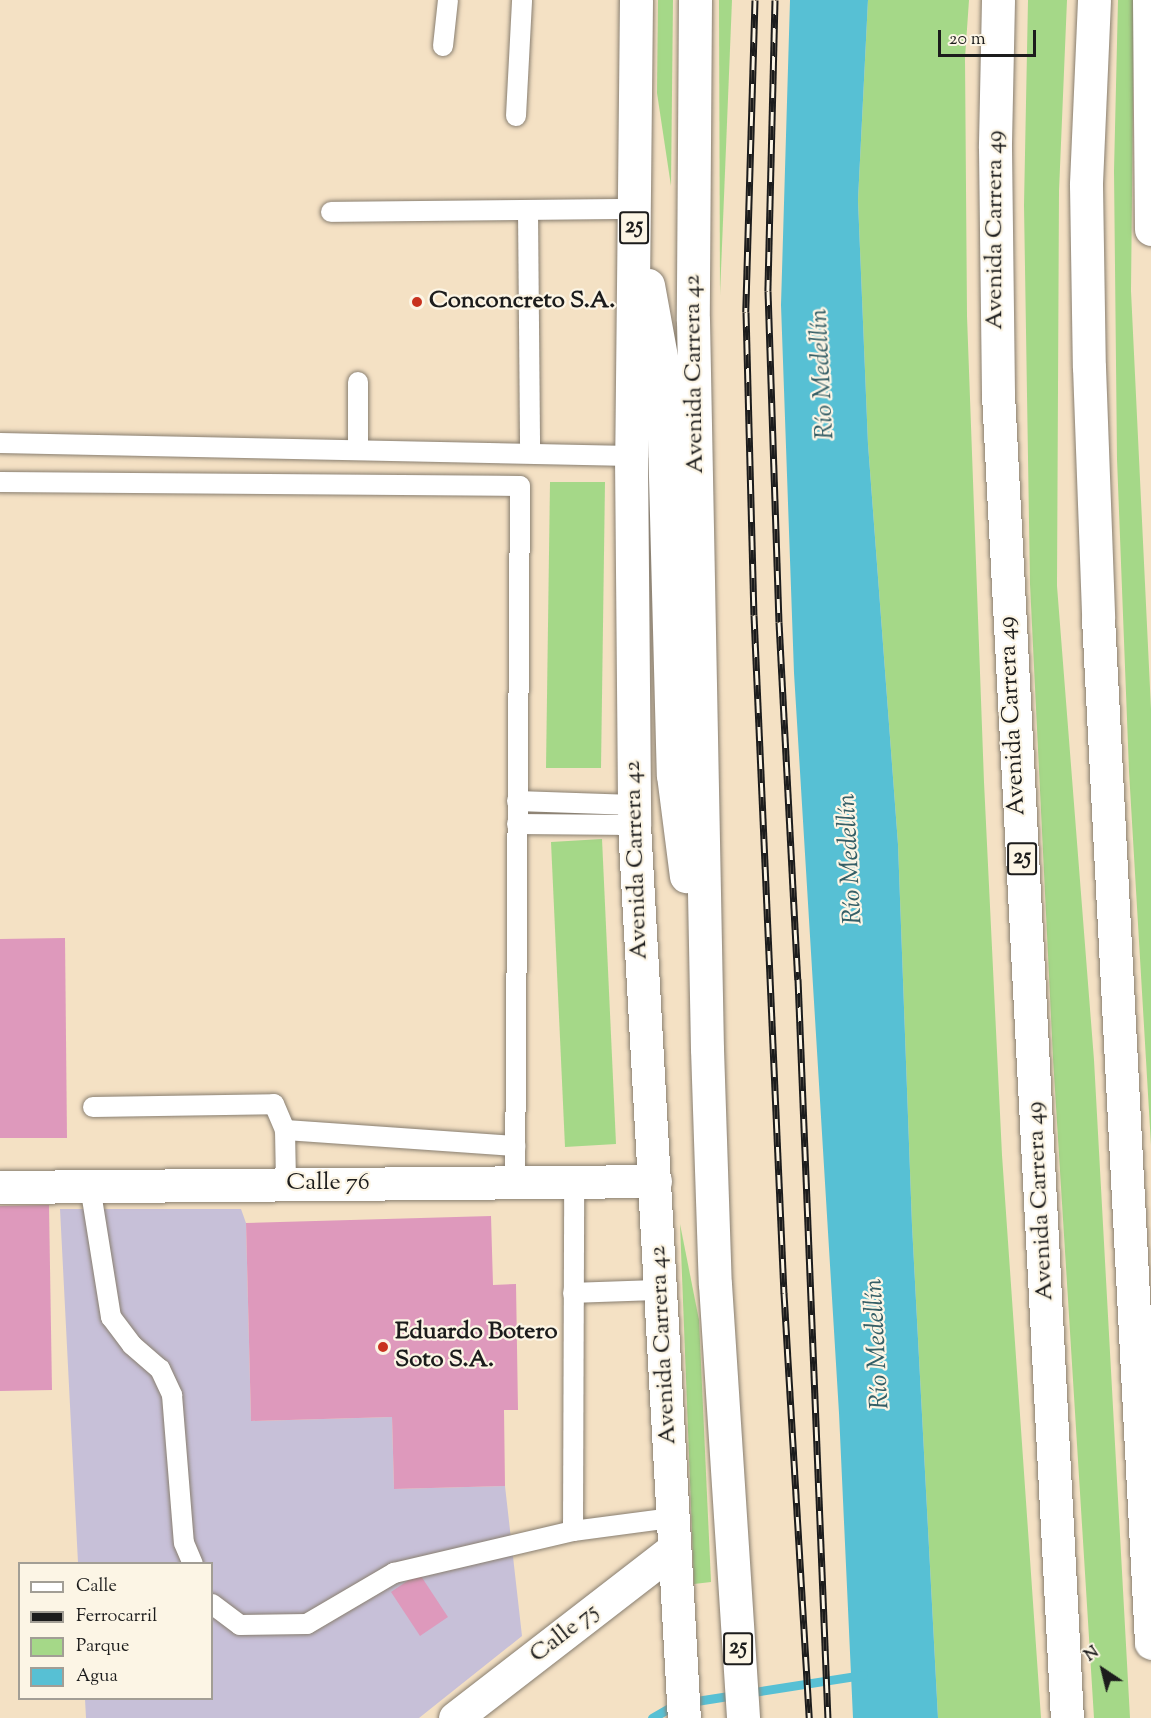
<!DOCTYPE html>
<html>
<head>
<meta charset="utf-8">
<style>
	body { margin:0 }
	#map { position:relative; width:1151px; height:1718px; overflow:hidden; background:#f4e1c4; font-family:"Sorts Mill Goudy",serif }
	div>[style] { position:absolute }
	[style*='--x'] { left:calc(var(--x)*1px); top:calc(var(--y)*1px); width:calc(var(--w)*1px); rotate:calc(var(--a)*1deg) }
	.industrial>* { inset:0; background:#c7c0d8 }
	.green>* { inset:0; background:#a5d888 }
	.water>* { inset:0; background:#57c0d4 }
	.stream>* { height:9px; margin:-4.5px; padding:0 4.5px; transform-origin:4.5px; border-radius:4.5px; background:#57c0d4 }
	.building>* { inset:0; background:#de99bc }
	.roads { filter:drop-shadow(0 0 2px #887e70) drop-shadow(0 0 2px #887e70) }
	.lane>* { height:20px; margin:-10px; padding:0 10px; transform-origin:10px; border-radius:10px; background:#fff }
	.street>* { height:33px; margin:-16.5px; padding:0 16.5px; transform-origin:16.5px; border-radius:16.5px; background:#fff }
	.highway>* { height:33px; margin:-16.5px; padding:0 16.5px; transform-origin:16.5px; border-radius:16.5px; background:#fff }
	.rail>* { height:7px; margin-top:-3.5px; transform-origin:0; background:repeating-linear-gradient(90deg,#fcf5e5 0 14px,#1c1c1c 0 28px); box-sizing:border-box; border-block:2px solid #1c1c1c }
	.dots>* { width:16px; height:16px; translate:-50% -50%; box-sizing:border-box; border:3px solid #fcf5e5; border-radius:50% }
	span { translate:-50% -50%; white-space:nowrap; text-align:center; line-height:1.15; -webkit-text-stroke:4.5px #fcf5e5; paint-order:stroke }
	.shield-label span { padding:2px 4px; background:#fcf5e5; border:2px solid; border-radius:4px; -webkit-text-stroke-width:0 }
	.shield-label { font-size:22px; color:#1c1c1c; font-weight:700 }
	.street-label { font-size:24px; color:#1c1c1c }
	.poi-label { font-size:24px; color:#1c1c1c; font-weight:700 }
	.left { translate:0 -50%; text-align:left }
	.water-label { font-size:26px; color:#345e66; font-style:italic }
	.legend { position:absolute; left:18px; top:1562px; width:195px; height:138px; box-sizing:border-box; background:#fcf5e5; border:2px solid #a29e95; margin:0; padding:8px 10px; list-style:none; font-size:18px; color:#1c1c1c }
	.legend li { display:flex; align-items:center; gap:12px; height:30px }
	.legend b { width:30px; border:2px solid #a29e95 }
	.north { position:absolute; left:1073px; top:1640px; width:60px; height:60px; -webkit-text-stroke:4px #fcf5e5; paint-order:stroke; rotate:325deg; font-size:16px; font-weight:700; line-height:24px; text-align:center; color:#1c1c1c }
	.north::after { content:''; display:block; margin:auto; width:21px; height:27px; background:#1c1c1c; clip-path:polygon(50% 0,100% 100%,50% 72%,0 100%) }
	.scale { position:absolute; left:938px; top:30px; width:98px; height:27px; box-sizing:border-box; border:3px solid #1c1c1c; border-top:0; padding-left:8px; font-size:18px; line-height:21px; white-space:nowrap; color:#1c1c1c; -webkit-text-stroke:4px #fcf5e5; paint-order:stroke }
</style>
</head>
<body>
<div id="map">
	<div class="industrial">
		<i style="clip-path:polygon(60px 1209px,241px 1209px,246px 1223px,251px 1421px,392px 1417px,394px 1489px,505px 1486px,522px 1636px,419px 1718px,86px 1718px,85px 1699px,212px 1698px,212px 1564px,78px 1563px)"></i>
	</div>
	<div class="green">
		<i style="clip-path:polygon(658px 0,673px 0,671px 186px,657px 93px)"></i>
		<i style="clip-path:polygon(719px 0,732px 0,720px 295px)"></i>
		<i style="clip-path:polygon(868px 0,969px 0,965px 58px,967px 316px,984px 782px,1002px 1155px,1041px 1718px,938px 1718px,912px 1225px,898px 844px,868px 444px,858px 200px)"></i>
		<i style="clip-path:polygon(1028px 0,1067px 0,1059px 191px,1057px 586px,1094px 1060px,1130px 1718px,1094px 1718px,1053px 1058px,1030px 584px,1024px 205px)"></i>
		<i style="clip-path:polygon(1118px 0,1134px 0,1131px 291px,1151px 709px,1151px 1145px,1129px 771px,1117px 459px,1114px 171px)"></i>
		<i style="clip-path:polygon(550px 482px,605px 482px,601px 768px,546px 768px)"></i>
		<i style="clip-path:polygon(602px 839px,616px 1144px,565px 1147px,551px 842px)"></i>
		<i style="clip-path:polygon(680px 1224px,699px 1320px,711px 1582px,694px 1584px)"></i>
	</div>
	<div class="water">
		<i style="clip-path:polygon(790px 0,868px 0,858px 200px,868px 444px,898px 844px,912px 1225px,938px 1718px,853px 1718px,839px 1413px,794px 673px,781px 305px)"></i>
	</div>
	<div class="stream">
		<i style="--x:690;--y:1702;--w:175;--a:-8.9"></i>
		<i style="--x:652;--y:1718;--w:28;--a:-30"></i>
	</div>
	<div class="building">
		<i style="clip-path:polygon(65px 938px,67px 1138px,0 1138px,0 939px)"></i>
		<i style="clip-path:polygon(49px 1205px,52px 1390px,0 1391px,0 1206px)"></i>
		<i style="clip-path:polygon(491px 1216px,493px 1285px,516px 1284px,518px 1410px,504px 1410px,505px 1486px,394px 1489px,392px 1417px,251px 1421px,246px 1223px)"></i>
		<i style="clip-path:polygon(419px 1573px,448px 1617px,420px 1636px,391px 1592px)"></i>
	</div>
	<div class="roads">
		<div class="lane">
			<i style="--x:443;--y:46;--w:46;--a:-83.8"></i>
			<i style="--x:516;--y:116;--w:116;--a:-87"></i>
			<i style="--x:528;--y:210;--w:243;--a:89.5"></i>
			<i style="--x:331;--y:212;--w:303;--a:-0.6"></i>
			<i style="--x:358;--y:382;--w:67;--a:90"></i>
			<i style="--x:0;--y:443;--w:631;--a:1.18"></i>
			<i style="--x:0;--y:482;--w:520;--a:0.44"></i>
			<i style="--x:520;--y:486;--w:697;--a:90.41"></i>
			<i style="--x:517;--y:801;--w:117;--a:2"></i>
			<i style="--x:517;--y:824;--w:117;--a:0.5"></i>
			<i style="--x:93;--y:1107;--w:181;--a:-0.9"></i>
			<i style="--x:274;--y:1104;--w:28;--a:67"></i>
			<i style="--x:285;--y:1130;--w:54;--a:88.9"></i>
			<i style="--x:285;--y:1130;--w:231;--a:4"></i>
			<i style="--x:90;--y:1186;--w:133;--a:80.9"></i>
			<i style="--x:111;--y:1317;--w:35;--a:53"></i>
			<i style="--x:132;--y:1345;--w:37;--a:41"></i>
			<i style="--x:160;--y:1369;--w:29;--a:65"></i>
			<i style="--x:172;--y:1395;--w:148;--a:85.4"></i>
			<i style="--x:184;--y:1543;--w:23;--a:67"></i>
			<i style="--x:573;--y:1293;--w:88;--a:-2"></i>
			<i style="--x:573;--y:1531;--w:349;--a:-89.8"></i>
			<i style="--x:212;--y:1604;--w:35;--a:37"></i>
			<i style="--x:240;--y:1625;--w:67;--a:-0.9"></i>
			<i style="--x:307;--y:1624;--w:101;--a:-30.4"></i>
			<i style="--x:394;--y:1573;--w:184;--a:-13.2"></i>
			<i style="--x:573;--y:1531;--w:100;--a:-7.5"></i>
		</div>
		<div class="street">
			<i style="--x:1149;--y:0;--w:229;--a:89.5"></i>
			<i style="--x:0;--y:1187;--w:655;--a:-0.52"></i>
			<i style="--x:455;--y:1718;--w:277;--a:-37.7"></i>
		</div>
		<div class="highway">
			<i style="--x:636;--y:0;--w:456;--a:90.6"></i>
			<i style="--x:631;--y:456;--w:369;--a:89.5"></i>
			<i style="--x:634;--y:825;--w:894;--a:86.8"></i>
			<i style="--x:695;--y:0;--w:320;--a:90.4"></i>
			<i style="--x:693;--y:320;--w:729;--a:88.9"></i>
			<i style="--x:707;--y:1049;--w:235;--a:88.1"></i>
			<i style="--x:715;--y:1284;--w:435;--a:86.3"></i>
			<i style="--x:998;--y:0;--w:148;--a:91.2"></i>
			<i style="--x:995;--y:148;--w:246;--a:89.3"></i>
			<i style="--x:998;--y:394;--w:1326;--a:87.02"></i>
			<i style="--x:1094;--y:0;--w:185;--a:92.5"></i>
			<i style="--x:1086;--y:185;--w:182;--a:89.1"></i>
			<i style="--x:1089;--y:367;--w:251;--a:87.9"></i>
			<i style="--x:1098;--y:618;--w:1026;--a:87.04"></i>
			<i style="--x:648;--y:285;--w:78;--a:79.7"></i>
			<i style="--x:662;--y:362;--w:413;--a:88.5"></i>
			<i style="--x:673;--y:775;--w:102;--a:82.7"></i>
		</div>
	</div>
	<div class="rail">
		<i style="--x:755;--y:0;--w:312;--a:91.7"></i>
		<i style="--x:746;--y:312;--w:303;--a:88.5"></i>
		<i style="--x:754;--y:615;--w:679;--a:87.47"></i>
		<i style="--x:784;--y:1293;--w:426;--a:86.6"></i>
		<i style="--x:775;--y:0;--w:291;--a:91.4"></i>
		<i style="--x:768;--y:291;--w:331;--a:88.1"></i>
		<i style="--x:779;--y:622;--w:358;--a:87"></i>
		<i style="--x:798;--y:979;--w:740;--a:87.68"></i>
	</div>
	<div class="dots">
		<i style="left:417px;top:302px;background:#c8321e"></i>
		<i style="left:383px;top:1347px;background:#c8321e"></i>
	</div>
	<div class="shield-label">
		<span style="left:634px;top:228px">25</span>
		<span style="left:1022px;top:859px">25</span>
		<span style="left:738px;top:1649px">25</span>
	</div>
	<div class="street-label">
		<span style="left:996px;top:230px;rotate:-90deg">Avenida Carrera 49</span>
		<span style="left:695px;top:374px;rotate:-91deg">Avenida Carrera 42</span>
		<span style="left:1013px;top:716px;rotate:-93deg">Avenida Carrera 49</span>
		<span style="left:637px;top:860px;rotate:-92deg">Avenida Carrera 42</span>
		<span style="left:328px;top:1184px">Calle 76</span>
		<span style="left:1041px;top:1201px;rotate:-93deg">Avenida Carrera 49</span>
		<span style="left:664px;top:1345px;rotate:-93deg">Avenida Carrera 42</span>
		<span style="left:565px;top:1634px;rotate:-38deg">Calle 75</span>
	</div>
	<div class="poi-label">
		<span class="left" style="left:429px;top:302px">Conconcreto S.A.</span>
		<span class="left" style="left:395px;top:1347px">Eduardo Botero<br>Soto S.A.</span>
	</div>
	<div class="water-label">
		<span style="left:823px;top:374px;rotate:-93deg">Río Medellín</span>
		<span style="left:851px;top:859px;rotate:-93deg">Río Medellín</span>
		<span style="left:878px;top:1344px;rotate:-93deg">Río Medellín</span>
	</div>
	<ul class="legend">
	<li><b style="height:8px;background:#fff"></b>Calle</li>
	<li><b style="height:8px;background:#1c1c1c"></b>Ferrocarril</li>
	<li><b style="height:16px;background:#a5d888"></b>Parque</li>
	<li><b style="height:16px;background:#57c0d4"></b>Agua</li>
	</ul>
	<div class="north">N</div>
	<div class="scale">20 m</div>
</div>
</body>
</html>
